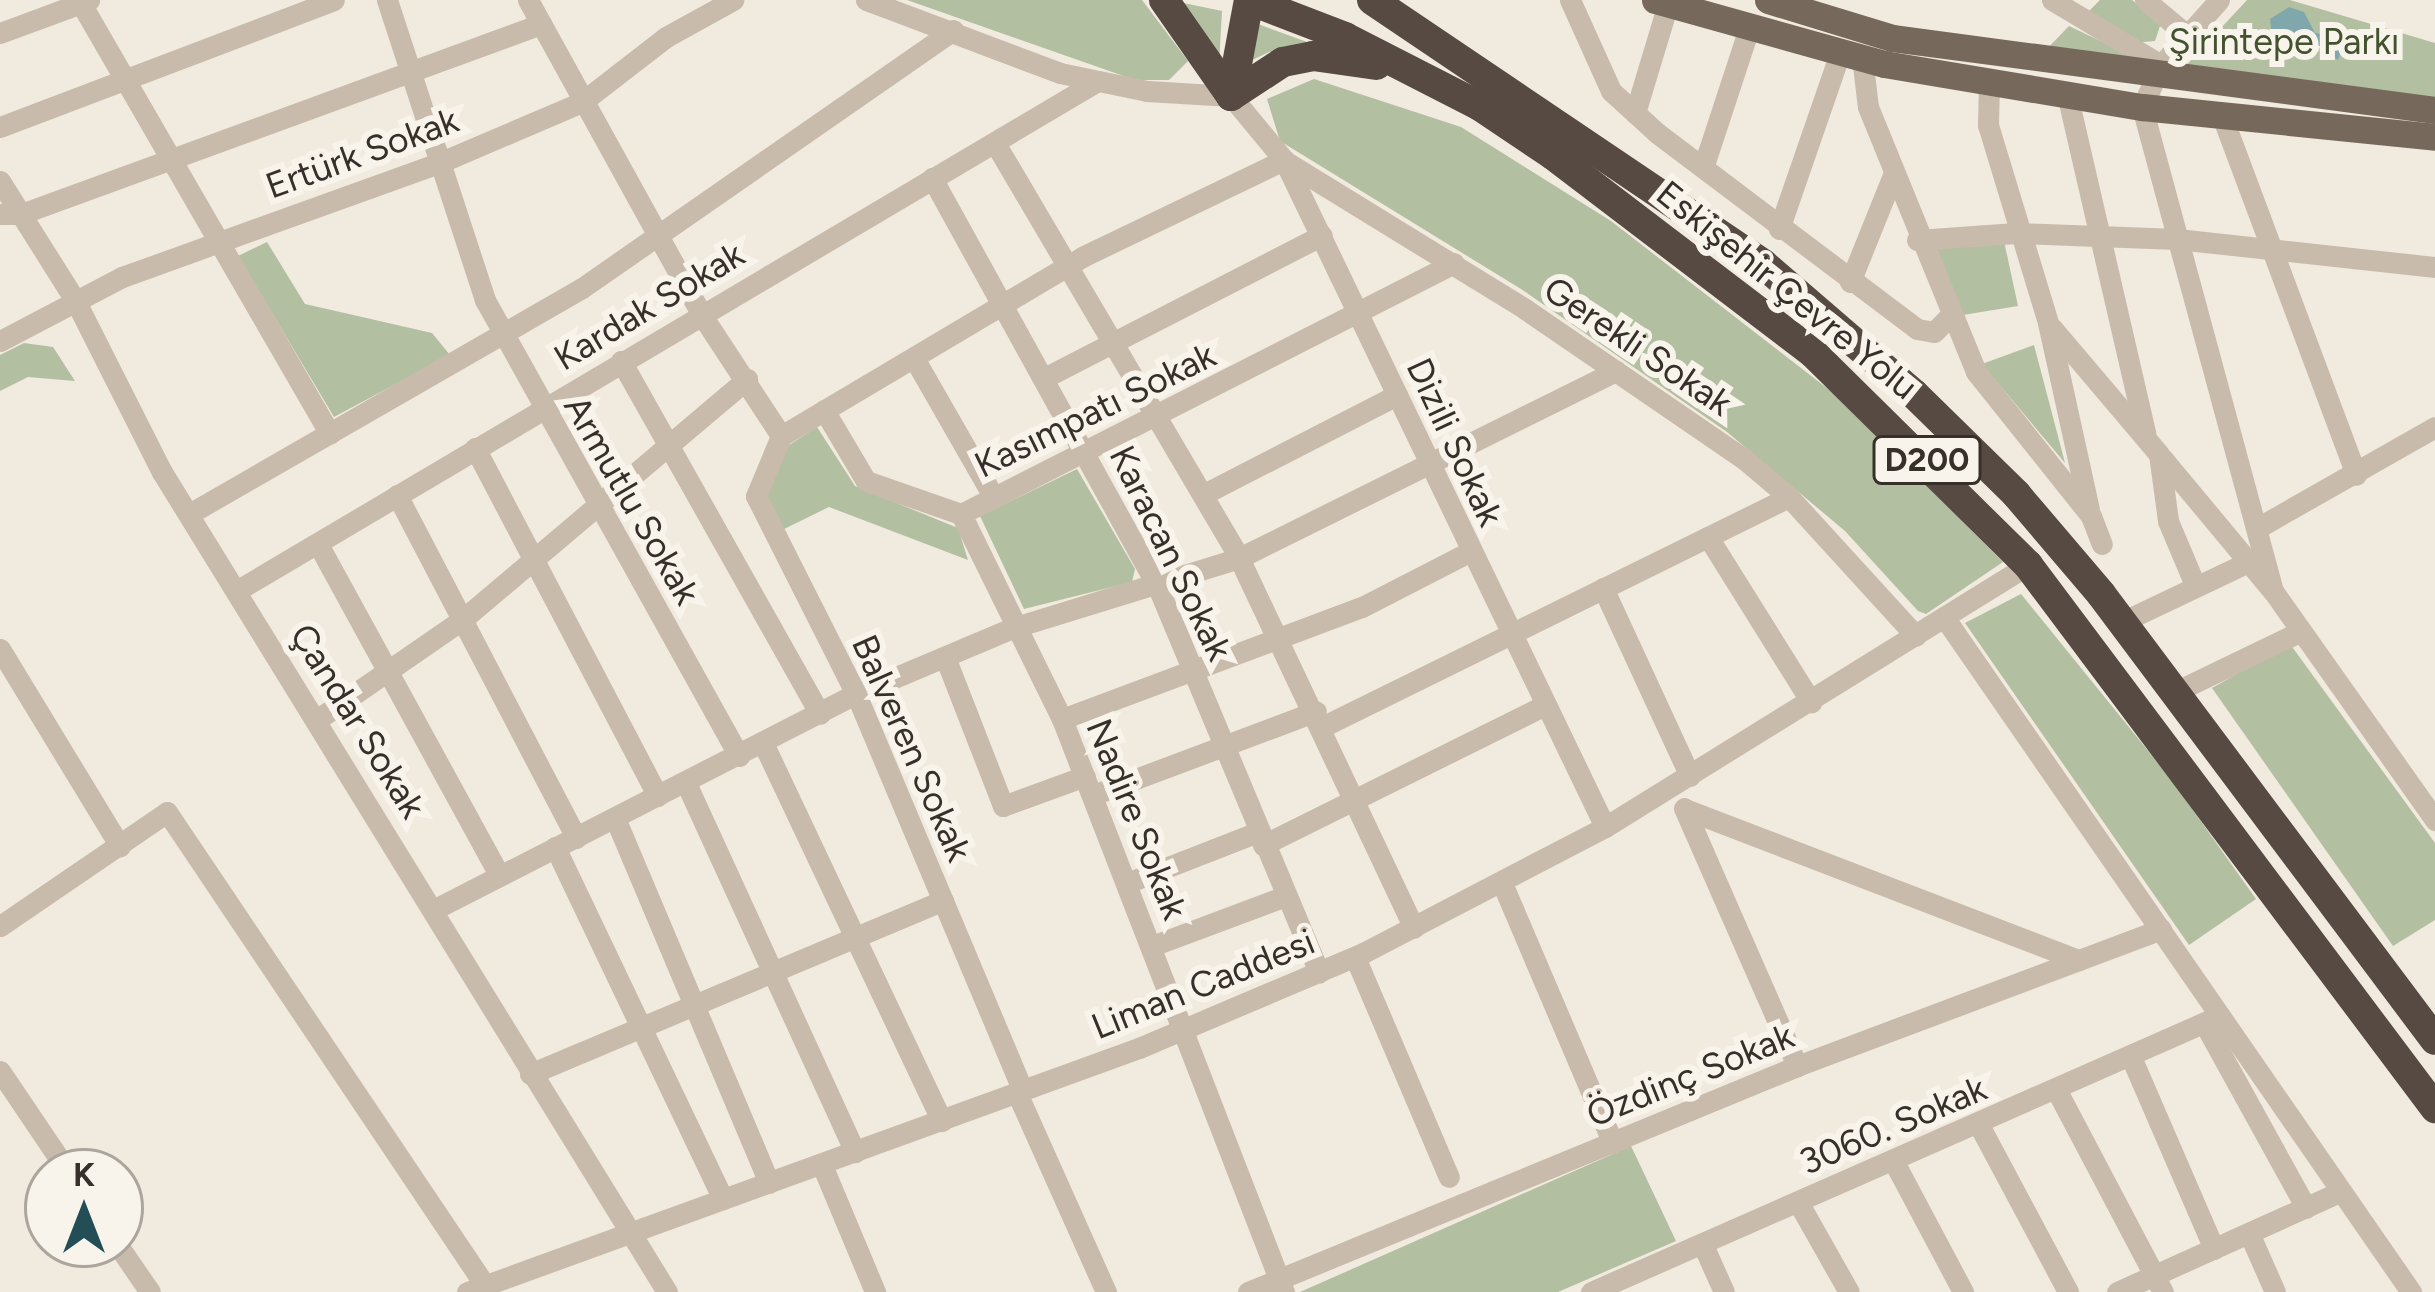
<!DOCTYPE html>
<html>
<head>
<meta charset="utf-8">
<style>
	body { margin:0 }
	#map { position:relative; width:2435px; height:1292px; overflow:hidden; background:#f1eadf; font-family:Figtree,sans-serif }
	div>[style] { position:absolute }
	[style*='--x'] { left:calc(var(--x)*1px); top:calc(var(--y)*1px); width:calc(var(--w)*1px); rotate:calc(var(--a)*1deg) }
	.green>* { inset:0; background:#b2bfa0 }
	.water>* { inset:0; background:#80a7ac }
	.minor>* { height:21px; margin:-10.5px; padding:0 10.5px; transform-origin:10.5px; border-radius:10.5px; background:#c8bbab }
	.major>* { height:27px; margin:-13.5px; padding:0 13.5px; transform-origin:13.5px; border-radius:13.5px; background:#77685c }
	.highway>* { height:30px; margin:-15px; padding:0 15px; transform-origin:15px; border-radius:15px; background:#574a42 }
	span { translate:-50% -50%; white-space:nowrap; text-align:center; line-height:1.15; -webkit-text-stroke:12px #f9f4eb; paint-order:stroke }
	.shield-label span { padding:3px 9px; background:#f9f4eb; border:3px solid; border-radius:9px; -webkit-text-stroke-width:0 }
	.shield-label { font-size:33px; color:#372f2a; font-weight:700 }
	.park-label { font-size:36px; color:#435330 }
	.street-label { font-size:36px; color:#372f2a }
	.north { position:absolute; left:24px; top:1148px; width:120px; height:120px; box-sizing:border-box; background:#f9f4eb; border:3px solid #aba59e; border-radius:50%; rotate:0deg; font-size:33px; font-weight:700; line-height:48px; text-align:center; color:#372f2a }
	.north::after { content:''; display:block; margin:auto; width:42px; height:54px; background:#234e55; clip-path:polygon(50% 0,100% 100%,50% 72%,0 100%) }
</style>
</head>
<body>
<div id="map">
	<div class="green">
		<i style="clip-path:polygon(907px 0,1142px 0,1188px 61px,1169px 80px,1135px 80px)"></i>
		<i style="clip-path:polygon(1169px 0,1222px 11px,1219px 65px)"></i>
		<i style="clip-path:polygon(2100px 0,2132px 0,2161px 23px,2155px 41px,2132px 43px,2084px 16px)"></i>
		<i style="clip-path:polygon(2247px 0,2290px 0,2435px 43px,2435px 100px,2181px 71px)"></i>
		<i style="clip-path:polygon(1247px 20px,1318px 46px,1317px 49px,1269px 52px,1242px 65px)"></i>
		<i style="clip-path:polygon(2069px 26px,2136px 58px,2044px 52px)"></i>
		<i style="clip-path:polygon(1314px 79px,1461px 127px,1611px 221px,1841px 399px,2003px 562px,1926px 614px,1918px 611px,1845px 531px,1727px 432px,1521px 289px,1280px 141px,1267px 99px)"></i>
		<i style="clip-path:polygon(2004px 241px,2018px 306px,1957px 316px,1935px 246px)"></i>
		<i style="clip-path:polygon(267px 242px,305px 304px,432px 333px,450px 355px,334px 417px,238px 256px)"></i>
		<i style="clip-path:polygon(24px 343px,53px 347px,75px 381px,28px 377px,0 391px,0 355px)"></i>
		<i style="clip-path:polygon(2034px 345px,2065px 463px,1982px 364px)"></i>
		<i style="clip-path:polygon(817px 427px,855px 486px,958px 528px,968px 560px,829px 507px,780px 531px,763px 494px,786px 447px)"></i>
		<i style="clip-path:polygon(1077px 469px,1135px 569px,1132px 582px,1024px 609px,980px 516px)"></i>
		<i style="clip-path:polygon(2021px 594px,2171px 779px,2256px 899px,2189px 945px,1965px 623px)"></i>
		<i style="clip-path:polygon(2290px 644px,2435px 843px,2435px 920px,2393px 946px,2212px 688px)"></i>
		<i style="clip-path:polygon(1631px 1146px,1676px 1241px,1558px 1292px,1300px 1292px)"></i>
	</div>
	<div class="water">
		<i style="clip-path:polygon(2289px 7px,2304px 12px,2315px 33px,2346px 38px,2338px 60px,2310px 43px,2288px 46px,2272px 36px,2270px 19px)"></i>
	</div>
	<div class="minor">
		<i style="--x:79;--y:0;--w:501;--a:59.96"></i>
		<i style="--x:387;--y:0;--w:316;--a:71.9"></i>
		<i style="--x:485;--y:300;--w:522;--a:60.88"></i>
		<i style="--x:528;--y:0;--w:359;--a:61.1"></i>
		<i style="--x:701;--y:314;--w:146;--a:56.7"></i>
		<i style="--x:866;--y:0;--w:207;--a:20.6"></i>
		<i style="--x:1060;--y:73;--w:89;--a:11.7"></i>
		<i style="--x:1147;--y:91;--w:84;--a:3.4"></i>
		<i style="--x:1231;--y:96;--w:83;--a:50.4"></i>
		<i style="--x:1284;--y:160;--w:740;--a:64.3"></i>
		<i style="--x:1570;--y:0;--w:100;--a:65.7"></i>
		<i style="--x:1611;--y:91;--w:62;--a:42.4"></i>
		<i style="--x:1657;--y:133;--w:326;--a:37"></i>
		<i style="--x:1917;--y:329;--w:17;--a:10"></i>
		<i style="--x:1934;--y:332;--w:21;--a:-45"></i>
		<i style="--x:2052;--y:0;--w:127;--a:30.8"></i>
		<i style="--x:2145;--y:0;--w:56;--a:39.9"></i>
		<i style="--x:2219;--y:0;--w:87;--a:131.7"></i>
		<i style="--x:2161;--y:65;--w:46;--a:114.3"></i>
		<i style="--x:2142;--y:107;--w:501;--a:74.86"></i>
		<i style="--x:2273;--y:591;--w:281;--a:54.7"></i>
		<i style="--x:0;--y:33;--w:95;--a:-20.3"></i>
		<i style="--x:1862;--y:57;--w:50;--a:83.2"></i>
		<i style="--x:1868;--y:107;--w:286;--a:67.8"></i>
		<i style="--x:1976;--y:372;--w:184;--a:51.4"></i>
		<i style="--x:2091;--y:516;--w:30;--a:69"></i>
		<i style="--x:1989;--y:81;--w:44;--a:91.3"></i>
		<i style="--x:1988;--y:125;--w:207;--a:73.1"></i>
		<i style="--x:2048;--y:323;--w:190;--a:77.6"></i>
		<i style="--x:2067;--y:94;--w:348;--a:77"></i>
		<i style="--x:1635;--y:113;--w:114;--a:-73.2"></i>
		<i style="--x:2222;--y:116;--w:383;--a:69.5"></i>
		<i style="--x:0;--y:127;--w:357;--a:-20.8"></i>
		<i style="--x:995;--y:143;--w:481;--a:59.5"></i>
		<i style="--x:1239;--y:558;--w:409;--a:64.7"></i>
		<i style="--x:1288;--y:163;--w:278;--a:31.6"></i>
		<i style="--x:1525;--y:309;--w:265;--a:34.4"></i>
		<i style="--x:1744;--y:459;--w:59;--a:40.2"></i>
		<i style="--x:1789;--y:497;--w:188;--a:47.6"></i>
		<i style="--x:1704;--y:165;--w:141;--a:-71.8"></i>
		<i style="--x:932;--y:178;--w:465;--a:61.1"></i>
		<i style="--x:1157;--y:585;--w:420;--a:67.3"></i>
		<i style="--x:0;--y:181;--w:141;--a:57.8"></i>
		<i style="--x:75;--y:300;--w:193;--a:63.2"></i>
		<i style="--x:162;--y:472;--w:963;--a:58.37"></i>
		<i style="--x:0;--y:214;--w:21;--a:0"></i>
		<i style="--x:21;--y:214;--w:554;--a:-20.07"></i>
		<i style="--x:1779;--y:229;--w:189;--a:-70.9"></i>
		<i style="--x:1917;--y:240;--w:99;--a:-4"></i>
		<i style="--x:2016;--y:233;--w:161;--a:2.1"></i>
		<i style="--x:2177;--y:239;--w:260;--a:6.2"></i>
		<i style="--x:1850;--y:282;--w:115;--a:-68.1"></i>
		<i style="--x:2052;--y:328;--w:165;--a:49.7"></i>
		<i style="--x:2159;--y:454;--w:68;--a:82.3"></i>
		<i style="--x:2168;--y:521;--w:69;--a:67.1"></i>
		<i style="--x:0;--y:341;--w:138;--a:-27.7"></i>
		<i style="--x:122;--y:277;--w:337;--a:-19.8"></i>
		<i style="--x:439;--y:163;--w:155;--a:-23.1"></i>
		<i style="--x:582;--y:102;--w:106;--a:-37.7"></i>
		<i style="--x:666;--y:37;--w:77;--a:-28.9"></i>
		<i style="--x:914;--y:358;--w:159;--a:60.2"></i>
		<i style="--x:621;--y:361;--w:405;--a:60.6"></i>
		<i style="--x:1046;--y:377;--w:310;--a:-27.2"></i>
		<i style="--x:824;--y:410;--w:82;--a:59.4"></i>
		<i style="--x:866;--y:481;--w:101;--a:19.2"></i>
		<i style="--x:961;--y:514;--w:553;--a:-26.98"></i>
		<i style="--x:781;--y:436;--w:65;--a:112.6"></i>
		<i style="--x:756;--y:496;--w:222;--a:63.2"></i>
		<i style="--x:856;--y:694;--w:431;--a:67.2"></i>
		<i style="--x:781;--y:436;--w:350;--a:-30.7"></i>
		<i style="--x:1082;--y:257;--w:224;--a:-25.7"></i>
		<i style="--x:475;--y:448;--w:393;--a:62.3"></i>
		<i style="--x:2162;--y:458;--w:173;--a:50.2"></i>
		<i style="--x:1204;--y:494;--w:217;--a:-27.2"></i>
		<i style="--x:397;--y:495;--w:387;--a:62.4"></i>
		<i style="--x:189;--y:514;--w:453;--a:-29.9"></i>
		<i style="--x:582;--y:288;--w:452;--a:-34.8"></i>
		<i style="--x:961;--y:514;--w:229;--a:63.8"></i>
		<i style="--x:1062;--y:719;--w:615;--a:68.82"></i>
		<i style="--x:2259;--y:527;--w:202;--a:-29.6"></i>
		<i style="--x:1708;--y:537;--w:195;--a:58"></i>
		<i style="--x:318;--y:544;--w:377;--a:61.3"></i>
		<i style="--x:1603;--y:588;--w:207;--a:65.2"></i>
		<i style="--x:238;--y:590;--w:997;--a:-30.63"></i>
		<i style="--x:1944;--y:617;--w:821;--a:55.32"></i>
		<i style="--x:2122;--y:622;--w:135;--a:-25.4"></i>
		<i style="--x:0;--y:649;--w:231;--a:58.7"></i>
		<i style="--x:945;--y:657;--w:160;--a:68.7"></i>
		<i style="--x:1003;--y:806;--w:87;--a:-20.1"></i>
		<i style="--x:2175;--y:692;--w:138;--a:-25.8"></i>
		<i style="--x:318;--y:719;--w:176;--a:-34.6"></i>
		<i style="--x:463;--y:619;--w:372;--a:-40.2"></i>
		<i style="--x:1062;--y:719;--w:320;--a:-20.5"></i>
		<i style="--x:1362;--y:607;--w:123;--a:-27.2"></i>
		<i style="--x:1324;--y:726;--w:518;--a:-26.22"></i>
		<i style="--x:764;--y:745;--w:416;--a:64.7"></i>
		<i style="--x:686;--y:783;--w:406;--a:65.4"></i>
		<i style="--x:1093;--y:795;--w:238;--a:-20.6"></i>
		<i style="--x:1684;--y:808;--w:282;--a:66.3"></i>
		<i style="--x:1685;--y:809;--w:422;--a:21"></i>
		<i style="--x:615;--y:818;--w:396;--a:67.1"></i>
		<i style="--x:1263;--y:845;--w:315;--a:-26.4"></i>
		<i style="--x:555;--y:847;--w:390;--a:64.5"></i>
		<i style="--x:1127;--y:883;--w:141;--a:-21.3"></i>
		<i style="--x:1502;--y:883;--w:283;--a:66.9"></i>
		<i style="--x:437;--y:908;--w:470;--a:-27.1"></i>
		<i style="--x:856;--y:694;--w:169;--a:-22.9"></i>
		<i style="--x:1012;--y:628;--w:238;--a:-17.1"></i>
		<i style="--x:1239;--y:558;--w:421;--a:-26.4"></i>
		<i style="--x:0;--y:926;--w:202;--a:-34.3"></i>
		<i style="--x:167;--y:812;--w:569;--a:56.11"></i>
		<i style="--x:1152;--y:946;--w:143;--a:-20.5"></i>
		<i style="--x:1355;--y:957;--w:239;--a:66.9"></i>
		<i style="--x:2204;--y:1023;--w:211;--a:61.1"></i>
		<i style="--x:2131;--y:1057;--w:209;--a:66.6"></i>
		<i style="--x:0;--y:1071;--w:122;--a:56"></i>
		<i style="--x:530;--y:1074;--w:448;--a:-22.8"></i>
		<i style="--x:2057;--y:1091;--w:227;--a:62.2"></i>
		<i style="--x:1017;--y:1093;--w:218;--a:65.9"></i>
		<i style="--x:1979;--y:1125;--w:189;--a:61.9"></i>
		<i style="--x:1894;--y:1162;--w:147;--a:62"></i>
		<i style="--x:822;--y:1165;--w:138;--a:67.3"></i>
		<i style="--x:1798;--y:1202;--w:103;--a:60.5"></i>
		<i style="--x:2249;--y:1233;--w:64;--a:66.2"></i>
		<i style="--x:117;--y:1244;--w:58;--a:55.5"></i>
		<i style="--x:1703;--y:1245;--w:51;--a:65.9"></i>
		<i style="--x:467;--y:1292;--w:715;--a:-19.96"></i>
		<i style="--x:1139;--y:1048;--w:243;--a:-23"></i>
		<i style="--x:1363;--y:953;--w:273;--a:-27.5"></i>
		<i style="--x:1605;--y:827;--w:498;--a:-31.8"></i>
		<i style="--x:1248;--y:1292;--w:594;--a:-22.37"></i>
		<i style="--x:1797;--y:1066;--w:389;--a:-20.6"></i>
		<i style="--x:1591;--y:1292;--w:686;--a:-23.73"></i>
		<i style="--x:2117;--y:1292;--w:241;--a:-24.2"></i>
	</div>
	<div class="major">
		<i style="--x:1655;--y:0;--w:238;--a:15.6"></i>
		<i style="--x:1884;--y:64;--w:262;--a:9.5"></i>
		<i style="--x:2142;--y:107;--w:295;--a:5.8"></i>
		<i style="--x:1768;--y:0;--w:130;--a:17"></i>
		<i style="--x:1892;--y:38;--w:548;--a:7.55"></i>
	</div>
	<div class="highway">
		<i style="--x:1164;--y:0;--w:117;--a:55.1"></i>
		<i style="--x:1372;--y:0;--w:472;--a:34"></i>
		<i style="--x:1763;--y:264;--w:199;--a:40.7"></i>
		<i style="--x:1914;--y:394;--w:143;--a:44.4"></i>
		<i style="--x:2016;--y:494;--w:131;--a:49.6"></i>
		<i style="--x:2101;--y:594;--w:557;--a:53.17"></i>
		<i style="--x:1231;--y:96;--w:98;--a:-79.4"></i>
		<i style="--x:1249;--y:0;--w:103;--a:21.1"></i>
		<i style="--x:1345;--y:37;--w:152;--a:27.1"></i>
		<i style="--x:1480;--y:106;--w:88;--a:33.9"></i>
		<i style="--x:1553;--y:155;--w:327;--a:37.3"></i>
		<i style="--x:1813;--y:353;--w:302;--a:44.6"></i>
		<i style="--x:2028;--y:565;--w:679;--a:53.15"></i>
		<i style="--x:1231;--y:96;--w:62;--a:-33.2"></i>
		<i style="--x:1283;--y:62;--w:31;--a:-11"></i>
		<i style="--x:1313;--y:56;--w:64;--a:8.1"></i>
	</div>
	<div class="shield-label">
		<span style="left:1927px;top:460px">D200</span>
	</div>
	<div class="park-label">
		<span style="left:2284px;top:42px">Şirintepe Parkı</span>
	</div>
	<div class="street-label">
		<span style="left:362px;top:153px;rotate:-20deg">Ertürk Sokak</span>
		<span style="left:1787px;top:290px;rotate:39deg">Eskişehir Çevre Yolu</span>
		<span style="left:649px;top:306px;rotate:-31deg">Kardak Sokak</span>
		<span style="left:1638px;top:346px;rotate:34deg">Gerekli Sokak</span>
		<span style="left:1095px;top:410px;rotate:-26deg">Kasımpatı Sokak</span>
		<span style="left:1455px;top:442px;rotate:65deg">Dizili Sokak</span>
		<span style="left:632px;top:500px;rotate:60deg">Armutlu Sokak</span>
		<span style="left:1171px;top:553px;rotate:64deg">Karacan Sokak</span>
		<span style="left:358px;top:721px;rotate:58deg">Çandar Sokak</span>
		<span style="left:912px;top:748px;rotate:66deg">Balveren Sokak</span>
		<span style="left:1137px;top:819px;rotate:68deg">Nadire Sokak</span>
		<span style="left:1203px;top:984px;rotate:-22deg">Liman Caddesi</span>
		<span style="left:1690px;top:1075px;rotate:-22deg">Özdinç Sokak</span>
		<span style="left:1893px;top:1125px;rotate:-23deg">3060. Sokak</span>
	</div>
	<div class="north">K</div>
</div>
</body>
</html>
